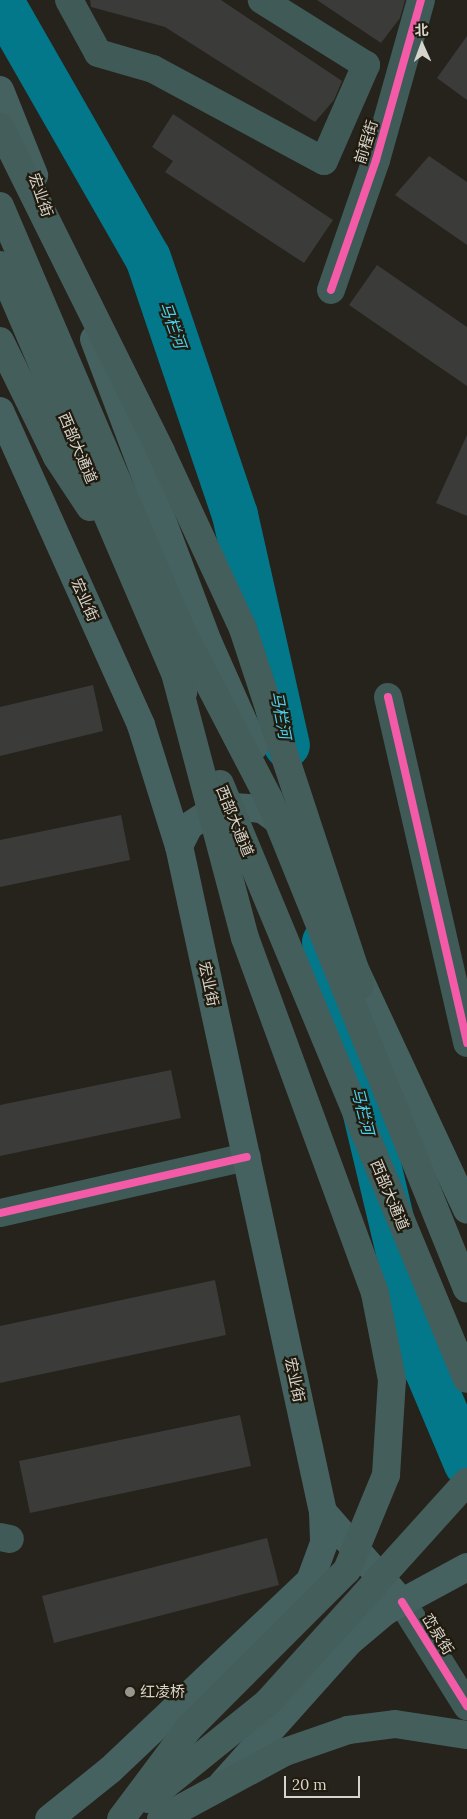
<!DOCTYPE html>
<html>
<head>
<meta charset="utf-8">
<style>
	body { margin:0 }
	#map { position:relative; width:467px; height:1819px; overflow:hidden; background:#25231b; font-family:Lora,"Noto Sans SC",serif }
	div>[style] { position:absolute }
	[style*='--x'] { left:calc(var(--x)*1px); top:calc(var(--y)*1px); width:calc(var(--w)*1px); rotate:calc(var(--a)*1deg) }
	.river>* { height:46px; margin:-23px; padding:0 23px; transform-origin:23px; border-radius:23px; background:#03788a }
	.building>* { inset:0; background:#3b3b3a }
	.minor>* { height:28px; margin:-14px; padding:0 14px; transform-origin:14px; border-radius:14px; background:#405a57 }
	.major>* { height:28px; margin:-14px; padding:0 14px; transform-origin:14px; border-radius:14px; background:#456260 }
	.highway>* { height:28px; margin:-14px; padding:0 14px; transform-origin:14px; border-radius:14px; background:#445e5c }
	.cycleway>* { height:8px; margin:-4px; padding:0 4px; transform-origin:4px; border-radius:4px; background:#f35aa7 }
	.dots>* { width:14px; height:14px; translate:-50% -50%; box-sizing:border-box; border:2px solid #201b0e; border-radius:50% }
	span { translate:-50% -50%; white-space:nowrap; text-align:center; line-height:1.15; -webkit-text-stroke:4.5px #201b0e; paint-order:stroke }
	.street-label { font-size:15px; color:#d7d4cc }
	.poi-label { font-size:15px; color:#d7d4cc }
	.left { translate:0 -50%; text-align:left }
	.water-label { font-size:16px; color:#48d1ee; font-style:italic }
	.north { position:absolute; left:397px; top:20px; width:50px; height:50px; -webkit-text-stroke:4px #201b0e; paint-order:stroke; rotate:358deg; font-size:14px; font-weight:700; line-height:20px; text-align:center; color:#d7d4cc }
	.north::after { content:''; display:block; margin:auto; width:18px; height:22px; background:#d7d4cc; clip-path:polygon(50% 0,100% 100%,50% 72%,0 100%) }
	.scale { position:absolute; left:284px; top:1776px; width:76px; height:22px; box-sizing:border-box; border:2px solid #d7d4cc; border-top:0; padding-left:6px; font-size:15px; line-height:18px; white-space:nowrap; color:#d7d4cc; -webkit-text-stroke:4px #201b0e; paint-order:stroke }
</style>
</head>
<body>
<div id="map">
	<div class="river">
		<i style="--x:0;--y:0;--w:297;--a:60.2"></i>
		<i style="--x:148;--y:258;--w:271;--a:71.3"></i>
		<i style="--x:235;--y:515;--w:236;--a:77.3"></i>
		<i style="--x:325;--y:942;--w:439;--a:76.6"></i>
		<i style="--x:427;--y:1369;--w:103;--a:67.2"></i>
	</div>
	<div class="building">
		<i style="clip-path:polygon(90px 0,221px 0,342px 81px,334px 100px,315px 122px,165px 27px,91px 7px)"></i>
		<i style="clip-path:polygon(317px 0,405px 0,400px 18px,381px 43px)"></i>
		<i style="clip-path:polygon(467px 36px,467px 100px,437px 78px)"></i>
		<i style="clip-path:polygon(173px 114px,333px 220px,304px 263px,165px 172px,173px 161px,152px 147px)"></i>
		<i style="clip-path:polygon(429px 156px,467px 182px,467px 245px,395px 195px)"></i>
		<i style="clip-path:polygon(377px 265px,467px 327px,467px 386px,349px 305px)"></i>
		<i style="clip-path:polygon(467px 435px,467px 516px,436px 503px)"></i>
		<i style="clip-path:polygon(93px 685px,103px 731px,0 756px,0 707px)"></i>
		<i style="clip-path:polygon(121px 815px,130px 860px,0 887px,0 840px)"></i>
		<i style="clip-path:polygon(171px 1070px,181px 1118px,0 1156px,0 1105px)"></i>
		<i style="clip-path:polygon(215px 1280px,226px 1335px,0 1383px,0 1326px)"></i>
		<i style="clip-path:polygon(240px 1415px,251px 1466px,30px 1513px,19px 1461px)"></i>
		<i style="clip-path:polygon(267px 1538px,279px 1585px,54px 1643px,42px 1596px)"></i>
	</div>
	<div class="minor">
		<i style="--x:69;--y:0;--w:60;--a:61.3"></i>
		<i style="--x:98;--y:53;--w:57;--a:16.2"></i>
		<i style="--x:153;--y:69;--w:194;--a:28.3"></i>
		<i style="--x:324;--y:161;--w:105;--a:-66.4"></i>
		<i style="--x:366;--y:65;--w:123;--a:-148"></i>
		<i style="--x:331;--y:290;--w:138;--a:-70.9"></i>
		<i style="--x:376;--y:160;--w:166;--a:-74.3"></i>
		<i style="--x:388;--y:697;--w:355;--a:77.1"></i>
		<i style="--x:0;--y:1213;--w:253;--a:-12.8"></i>
		<i style="--x:0;--y:1537;--w:10;--a:11"></i>
		<i style="--x:402;--y:1602;--w:123;--a:58"></i>
	</div>
	<div class="major">
		<i style="--x:0;--y:90;--w:92;--a:68.2"></i>
		<i style="--x:94;--y:339;--w:324;--a:69.4"></i>
		<i style="--x:208;--y:642;--w:114;--a:66.1"></i>
		<i style="--x:0;--y:411;--w:344;--a:65.8"></i>
		<i style="--x:141;--y:725;--w:127;--a:72.6"></i>
		<i style="--x:179;--y:846;--w:681;--a:77.8"></i>
		<i style="--x:323;--y:1512;--w:31;--a:88"></i>
		<i style="--x:324;--y:1543;--w:40;--a:110.2"></i>
		<i style="--x:310;--y:1581;--w:275;--a:136.6"></i>
		<i style="--x:110;--y:1770;--w:78;--a:141.2"></i>
		<i style="--x:179;--y:846;--w:22;--a:-63"></i>
		<i style="--x:189;--y:826;--w:37;--a:-33"></i>
		<i style="--x:220;--y:806;--w:42;--a:4.1"></i>
		<i style="--x:262;--y:809;--w:34;--a:36"></i>
		<i style="--x:352;--y:963;--w:272;--a:65"></i>
		<i style="--x:323;--y:1512;--w:111;--a:48.7"></i>
		<i style="--x:222;--y:1784;--w:191;--a:-48.2"></i>
		<i style="--x:349;--y:1642;--w:48;--a:-40"></i>
		<i style="--x:386;--y:1611;--w:92;--a:-28.5"></i>
	</div>
	<div class="highway">
		<i style="--x:0;--y:127;--w:363;--a:63.6"></i>
		<i style="--x:161;--y:452;--w:195;--a:65.1"></i>
		<i style="--x:243;--y:629;--w:375;--a:71.8"></i>
		<i style="--x:0;--y:206;--w:454;--a:66.9"></i>
		<i style="--x:178;--y:624;--w:197;--a:62.5"></i>
		<i style="--x:269;--y:799;--w:528;--a:68"></i>
		<i style="--x:0;--y:265;--w:465;--a:66.8"></i>
		<i style="--x:0;--y:341;--w:129;--a:63.8"></i>
		<i style="--x:57;--y:457;--w:60;--a:56.6"></i>
		<i style="--x:220;--y:784;--w:644;--a:67.46"></i>
		<i style="--x:148;--y:1799;--w:153;--a:-38.9"></i>
		<i style="--x:267;--y:1703;--w:298;--a:-47.9"></i>
		<i style="--x:121;--y:1819;--w:114;--a:-53.2"></i>
		<i style="--x:189;--y:1728;--w:223;--a:-45"></i>
		<i style="--x:347;--y:1570;--w:103;--a:-67.7"></i>
		<i style="--x:386;--y:1475;--w:95;--a:-86.4"></i>
		<i style="--x:392;--y:1380;--w:89;--a:-101.1"></i>
		<i style="--x:375;--y:1293;--w:378;--a:-110.1"></i>
		<i style="--x:245;--y:938;--w:270;--a:-104.8"></i>
		<i style="--x:161;--y:1819;--w:141;--a:-28.4"></i>
		<i style="--x:285;--y:1752;--w:67;--a:-19.2"></i>
		<i style="--x:348;--y:1730;--w:47;--a:-7.3"></i>
		<i style="--x:395;--y:1724;--w:73;--a:8.7"></i>
	</div>
	<div class="cycleway">
		<i style="--x:331;--y:290;--w:138;--a:-70.9"></i>
		<i style="--x:376;--y:160;--w:166;--a:-74.3"></i>
		<i style="--x:388;--y:697;--w:355;--a:77.1"></i>
		<i style="--x:0;--y:1213;--w:253;--a:-12.8"></i>
		<i style="--x:402;--y:1602;--w:123;--a:58"></i>
	</div>
	<div class="dots">
		<i style="left:130px;top:1692px;background:#99968e"></i>
	</div>
	<div class="street-label">
		<span style="left:366px;top:142px;rotate:-73deg">前程街</span>
		<span style="left:41px;top:195px;rotate:71deg">宏业街</span>
		<span style="left:78px;top:448px;rotate:67deg">西部大通道</span>
		<span style="left:85px;top:600px;rotate:66deg">宏业街</span>
		<span style="left:235px;top:821px;rotate:68deg">西部大通道</span>
		<span style="left:209px;top:984px;rotate:78deg">宏业街</span>
		<span style="left:390px;top:1195px;rotate:67deg">西部大通道</span>
		<span style="left:295px;top:1380px;rotate:78deg">宏业街</span>
		<span style="left:438px;top:1634px;rotate:58deg">峦泉街</span>
	</div>
	<div class="poi-label">
		<span class="left" style="left:140px;top:1692px">红凌桥</span>
	</div>
	<div class="water-label">
		<span style="left:173px;top:325px;rotate:70deg">马栏河</span>
		<span style="left:281px;top:715px;rotate:79deg">马栏河</span>
		<span style="left:363px;top:1111px;rotate:76deg">马栏河</span>
	</div>
	<div class="north">北</div>
	<div class="scale">20 m</div>
</div>
</body>
</html>
